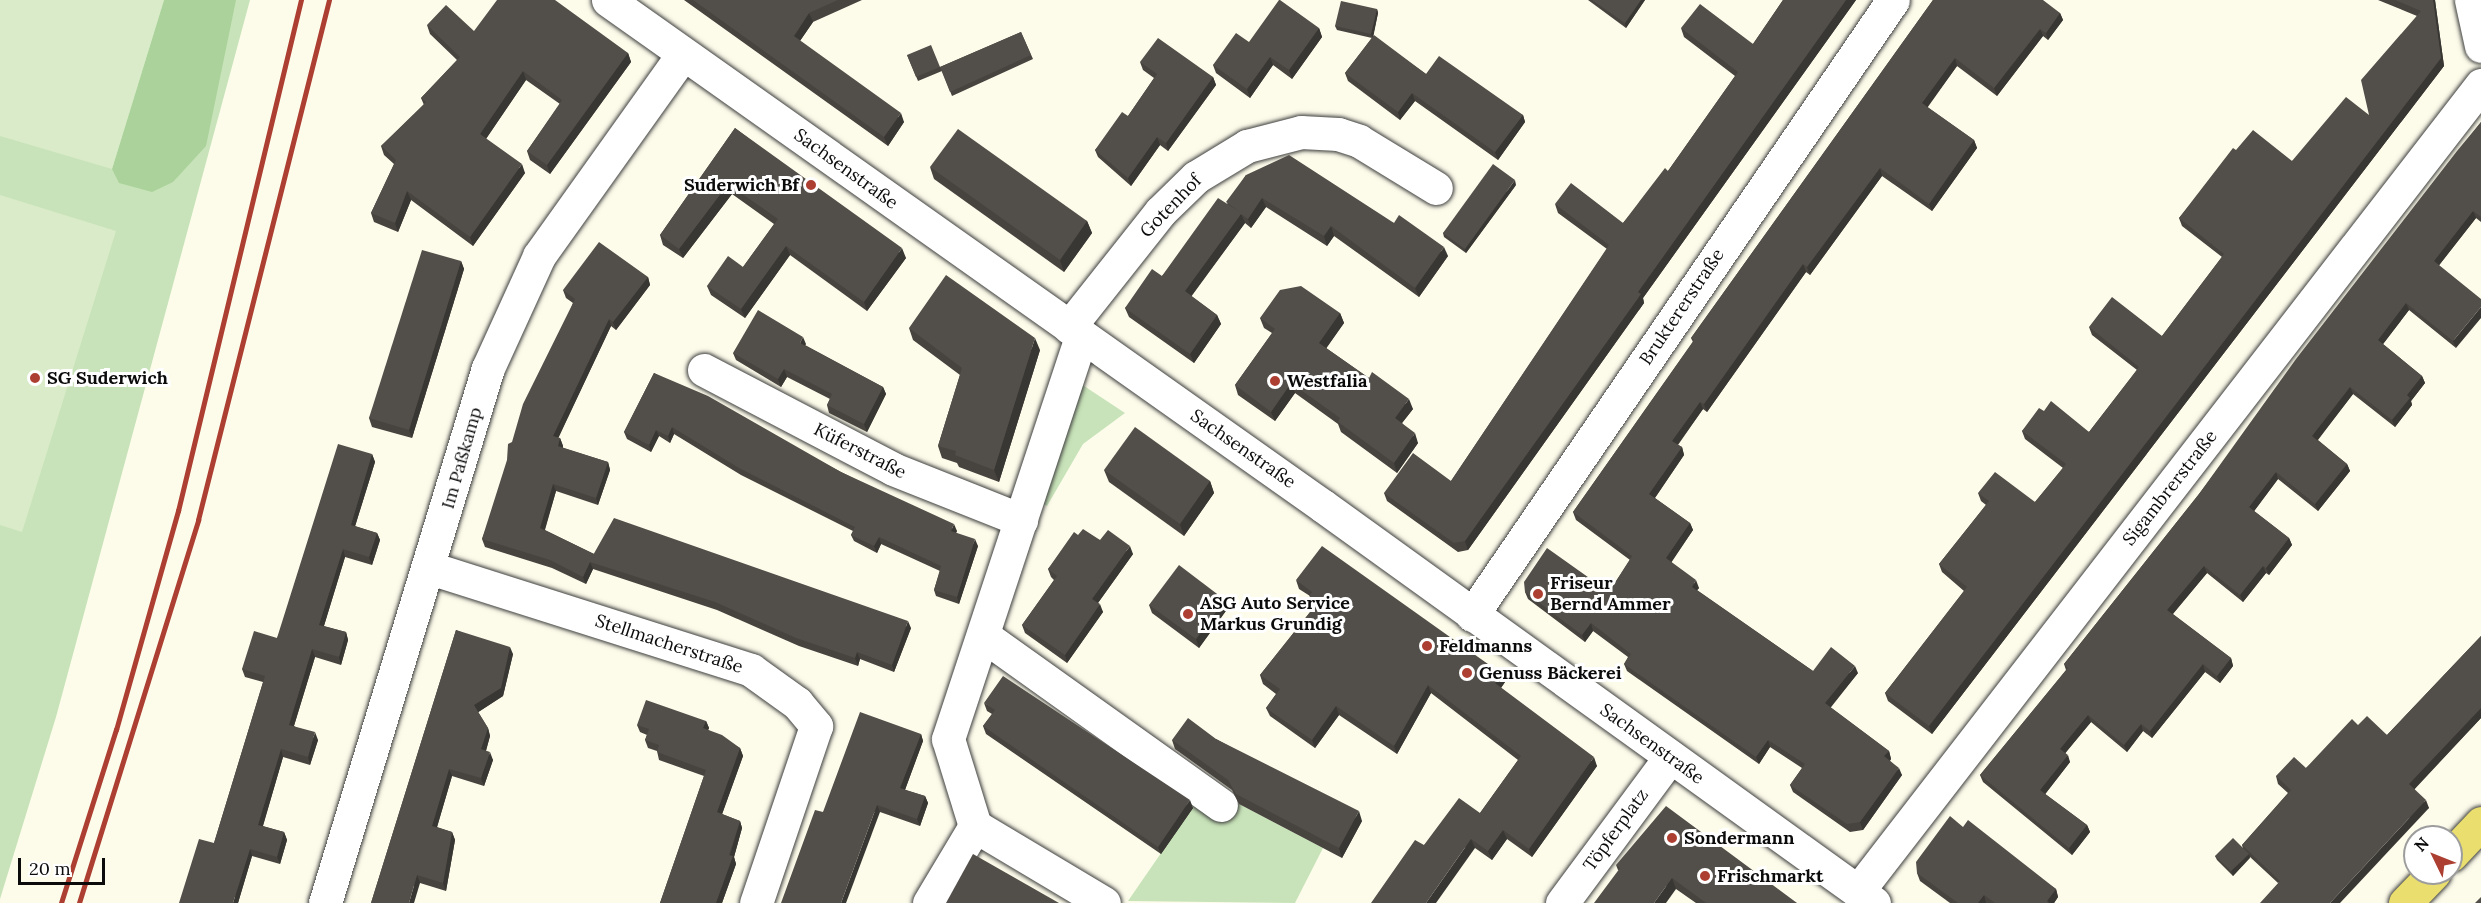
<!DOCTYPE html>
<html>
<head>
<meta charset="utf-8">
<style>
	body { margin:0 }
	#map { position:relative; width:2481px; height:903px; overflow:hidden; background:#fdfceb; font-family:Lora,serif }
	div>[style] { position:absolute }
	[style*='--x'] { left:calc(var(--x)*1px); top:calc(var(--y)*1px); width:calc(var(--w)*1px); rotate:calc(var(--a)*1deg) }
	.green>* { inset:0; background:#c8e3b9 }
	.forest>* { inset:0; background:#aad29a }
	.pitch>* { inset:0; background:#daebc9 }
	.roads { filter:drop-shadow(0 0 2px #3e3e3e) drop-shadow(0 0 2px #3e3e3e) }
	.minor>* { height:33px; margin:-16.5px; padding:0 16.5px; transform-origin:16.5px; border-radius:16.5px; background:#fff }
	.major>* { height:33px; margin:-16.5px; padding:0 16.5px; transform-origin:16.5px; border-radius:16.5px; background:#eadf6e }
	.rail>* { height:4.5px; margin:-2.25px; padding:0 2.25px; transform-origin:2.25px; border-radius:2.25px; background:#ac3f32 }
	.wall>* { inset:0; background:#47433f }
	.shaded-wall>* { inset:0; background:#393733 }
	.building>* { inset:0; background:#524e49 }
	.dots>* { width:16px; height:16px; translate:-50% -50%; box-sizing:border-box; border:3px solid #fff; border-radius:50% }
	span { translate:-50% -50%; white-space:nowrap; text-align:center; line-height:1.15; -webkit-text-stroke:6px #fff; paint-order:stroke }
	.street-label { font-size:18px; color:#0b0b0b }
	.poi-label { font-size:18px; color:#0b0b0b; font-weight:700 }
	.right { translate:-100% -50%; text-align:right }
	.left { translate:0 -50%; text-align:left }
	.north { position:absolute; left:2403px; top:825px; width:60px; height:60px; box-sizing:border-box; background:#fff; border:2px solid #9d9d9d; border-radius:50%; rotate:313deg; font-size:16px; font-weight:700; line-height:24px; text-align:center; color:#0b0b0b }
	.north::after { content:''; display:block; margin:auto; width:21px; height:27px; background:#ac3f32; clip-path:polygon(50% 0,100% 100%,50% 72%,0 100%) }
	.scale { position:absolute; left:18px; top:858px; width:87px; height:27px; box-sizing:border-box; border:3px solid #0b0b0b; border-top:0; padding-left:8px; font-size:18px; line-height:21px; white-space:nowrap; color:#0b0b0b; -webkit-text-stroke:4px #fff; paint-order:stroke }
</style>
</head>
<body>
<div id="map">
	<div class="green">
		<i style="clip-path:polygon(0 0,250px 0,56px 717px,0 899px)"></i>
		<i style="clip-path:polygon(1078px 382px,1125px 413px,1083px 444px,1047px 506px,1036px 500px)"></i>
		<i style="clip-path:polygon(1216px 792px,1323px 848px,1295px 903px,1128px 901px,1201px 795px)"></i>
	</div>
	<div class="forest">
		<i style="clip-path:polygon(164px 0,236px 0,206px 146px,173px 182px,152px 192px,119px 183px,112px 169px)"></i>
	</div>
	<div class="pitch">
		<i style="clip-path:polygon(0 0,164px 0,112px 169px,0 136px)"></i>
		<i style="clip-path:polygon(0 195px,116px 231px,22px 532px,0 525px)"></i>
	</div>
	<div class="roads">
		<div class="minor">
			<i style="--x:608;--y:0;--w:876;--a:35.29"></i>
			<i style="--x:1323;--y:506;--w:679;--a:35.77"></i>
			<i style="--x:2471;--y:0;--w:47;--a:77.7"></i>
			<i style="--x:1069;--y:327;--w:147;--a:-51.6"></i>
			<i style="--x:1160;--y:212;--w:50;--a:-44.2"></i>
			<i style="--x:1196;--y:177;--w:60;--a:-31.3"></i>
			<i style="--x:1247;--y:146;--w:56;--a:-14.5"></i>
			<i style="--x:1301;--y:132;--w:37;--a:3"></i>
			<i style="--x:1338;--y:134;--w:22;--a:18"></i>
			<i style="--x:1359;--y:141;--w:90;--a:31.4"></i>
			<i style="--x:704;--y:370;--w:213;--a:27.6"></i>
			<i style="--x:893;--y:469;--w:138;--a:21.7"></i>
			<i style="--x:430;--y:568;--w:337;--a:17.6"></i>
			<i style="--x:751;--y:670;--w:57;--a:35.7"></i>
			<i style="--x:797;--y:703;--w:30;--a:50"></i>
			<i style="--x:816;--y:726;--w:187;--a:108.7"></i>
			<i style="--x:1472;--y:615;--w:745;--a:-55.61"></i>
			<i style="--x:984;--y:636;--w:291;--a:35.5"></i>
			<i style="--x:975;--y:826;--w:150;--a:30.8"></i>
			<i style="--x:1858;--y:891;--w:1019;--a:-52.3"></i>
			<i style="--x:325;--y:903;--w:559;--a:-73.06"></i>
			<i style="--x:488;--y:368;--w:123;--a:-65.5"></i>
			<i style="--x:539;--y:256;--w:248;--a:-54.5"></i>
			<i style="--x:929;--y:903;--w:90;--a:-59.1"></i>
			<i style="--x:975;--y:826;--w:91;--a:-107.2"></i>
			<i style="--x:948;--y:739;--w:424;--a:-71.7"></i>
			<i style="--x:1562;--y:903;--w:182;--a:-53.5"></i>
		</div>
		<div class="major">
			<i style="--x:2451;--y:855;--w:44;--a:-46.8"></i>
			<i style="--x:2405;--y:903;--w:42;--a:-46"></i>
		</div>
	</div>
	<div class="rail">
		<i style="--x:61;--y:903;--w:182;--a:-72.4"></i>
		<i style="--x:116;--y:730;--w:228;--a:-74.2"></i>
		<i style="--x:178;--y:511;--w:526;--a:-76.47"></i>
		<i style="--x:79;--y:903;--w:401;--a:-72.7"></i>
		<i style="--x:198;--y:520;--w:536;--a:-75.86"></i>
	</div>
	<div class="wall">
		<i style="clip-path:polygon(684px 0,862px 0,813px 22px,800px 41px,904px 122px,888px 146px)"></i>
		<i style="clip-path:polygon(1588px 0,1645px 0,1626px 28px)"></i>
		<i style="clip-path:polygon(1783px 0,1856px 0,1643px 298px,1644px 303px,1468px 550px,1458px 552px,1387px 501px,1384px 493px,1451px 481px,1607px 249px,1558px 213px,1555px 204px,1623px 223px,1668px 171px,1735px 76px,1684px 37px,1681px 28px,1753px 44px)"></i>
		<i style="clip-path:polygon(1933px 0,2060px 13px,2063px 20px,2048px 40px,2043px 36px,1997px 96px,1957px 66px,1927px 107px,1974px 140px,1977px 148px,1932px 211px,1882px 176px,1810px 275px,1806px 272px,1707px 412px,1703px 409px,1678px 445px,1682px 447px,1684px 455px,1655px 498px,1690px 523px,1693px 530px,1671px 562px,1699px 588px,1697px 590px,1813px 671px,1858px 673px,1830px 707px,1889px 751px,1891px 759px,1890px 761px,1902px 775px,1863px 830px,1850px 832px,1793px 792px,1790px 785px,1802px 768px,1770px 747px,1759px 764px,1627px 671px,1624px 664px,1628px 657px,1593px 631px,1585px 642px,1528px 599px,1525px 592px,1609px 592px,1630px 560px,1576px 520px,1573px 512px,1693px 342px,1691px 338px)"></i>
		<i style="clip-path:polygon(2378px 0,2435px 0,2444px 66px,1932px 734px,1888px 701px,1885px 693px,1964px 591px,1942px 572px,1939px 564px,1986px 505px,1981px 501px,1978px 493px,2035px 502px,2063px 468px,2025px 439px,2022px 431px,2044px 411px,2089px 432px,2137px 370px,2092px 335px,2089px 327px,2162px 336px,2222px 257px,2182px 226px,2179px 218px,2236px 150px,2292px 161px,2369px 115px,2417px 16px)"></i>
		<i style="clip-path:polygon(1377px 9px,1378px 13px,1373px 36px,1426px 74px,1523px 115px,1525px 122px,1498px 160px,1415px 101px,1400px 120px,1348px 81px,1345px 73px,1372px 38px,1337px 30px,1335px 26px)"></i>
		<i style="clip-path:polygon(427px 25px,628px 53px,631px 62px,550px 174px,530px 160px,527px 151px,560px 104px,526px 80px,486px 139px,525px 173px,473px 246px,411px 200px,398px 232px,374px 222px,371px 213px,394px 164px,384px 155px,381px 146px,424px 105px,421px 98px,457px 60px,430px 34px)"></i>
		<i style="clip-path:polygon(1319px 28px,1322px 37px,1292px 79px,1273px 65px,1250px 98px,1216px 73px,1213px 65px,1249px 42px)"></i>
		<i style="clip-path:polygon(1021px 32px,1033px 59px,952px 96px,942px 71px,918px 81px,907px 55px,940px 67px)"></i>
		<i style="clip-path:polygon(1140px 62px,1213px 77px,1216px 85px,1168px 151px,1160px 145px,1131px 186px,1098px 157px,1095px 150px,1128px 116px,1154px 78px,1143px 70px)"></i>
		<i style="clip-path:polygon(2481px 122px,2481px 222px,2476px 218px,2439px 265px,2456px 348px,2409px 310px,2383px 344px,2422px 376px,2425px 383px,2411px 401px,2412px 405px,2395px 427px,2353px 394px,2318px 440px,2347px 464px,2350px 471px,2318px 511px,2278px 479px,2254px 511px,2289px 538px,2292px 545px,2269px 575px,2266px 573px,2243px 602px,2207px 573px,2173px 614px,2231px 658px,2233px 666px,2220px 683px,2205px 672px,2152px 738px,2143px 731px,2127px 752px,2091px 722px,2065px 753px,2070px 762px,2045px 794px,2087px 825px,2090px 832px,2072px 855px,1983px 782px,1980px 775px,2066px 670px,2064px 664px,2199px 494px)"></i>
		<i style="clip-path:polygon(735px 128px,906px 258px,867px 311px,790px 255px,745px 318px,711px 295px,707px 286px,743px 267px,774px 224px,732px 194px,683px 258px,663px 245px,660px 235px)"></i>
		<i style="clip-path:polygon(930px 167px,1087px 221px,1092px 233px,1064px 272px,934px 179px)"></i>
		<i style="clip-path:polygon(1246px 175px,1394px 223px,1448px 256px,1419px 297px,1334px 236px,1327px 246px,1266px 207px,1251px 228px,1245px 223px,1191px 296px,1217px 315px,1221px 324px,1194px 363px,1129px 317px,1125px 308px,1162px 276px,1227px 204px)"></i>
		<i style="clip-path:polygon(1516px 185px,1466px 253px,1444px 237px,1443px 233px)"></i>
		<i style="clip-path:polygon(461px 261px,464px 269px,412px 438px,372px 427px,369px 418px)"></i>
		<i style="clip-path:polygon(648px 277px,650px 285px,616px 330px,611px 326px,558px 438px,560px 438px,563px 446px,563px 448px,608px 462px,610px 470px,598px 505px,556px 491px,545px 530px,594px 554px,911px 628px,894px 672px,860px 659px,858px 666px,799px 646px,717px 610px,593px 569px,586px 584px,552px 568px,485px 547px,482px 539px,573px 303px,566px 298px,563px 290px)"></i>
		<i style="clip-path:polygon(1340px 313px,1344px 323px,1326px 348px,1413px 409px,1402px 423px,1418px 443px,1397px 473px,1341px 432px,1338px 424px,1295px 393px,1275px 421px,1238px 395px,1235px 385px,1272px 333px,1264px 328px,1260px 318px)"></i>
		<i style="clip-path:polygon(909px 328px,1040px 350px,999px 482px,959px 467px,957px 463px,942px 458px,938px 446px,960px 375px,913px 340px)"></i>
		<i style="clip-path:polygon(806px 344px,805px 345px,883px 387px,886px 394px,867px 432px,829px 413px,827px 405px,830px 399px,787px 377px,781px 387px,736px 360px,733px 353px)"></i>
		<i style="clip-path:polygon(654px 373px,841px 472px,957px 531px,956px 533px,978px 546px,959px 604px,936px 596px,934px 590px,940px 571px,881px 544px,877px 553px,854px 541px,851px 535px,853px 531px,741px 475px,674px 434px,670px 443px,659px 436px,651px 452px,627px 439px,624px 432px)"></i>
		<i style="clip-path:polygon(372px 454px,375px 462px,355px 526px,377px 533px,380px 540px,372px 565px,345px 557px,324px 626px,346px 632px,348px 640px,341px 665px,315px 657px,294px 726px,318px 740px,310px 765px,283px 757px,263px 826px,284px 832px,287px 840px,280px 864px,252px 856px,238px 903px,214px 843px,263px 682px,245px 677px,242px 669px,277px 638px)"></i>
		<i style="clip-path:polygon(1104px 470px,1210px 481px,1214px 493px,1184px 536px,1109px 482px)"></i>
		<i style="clip-path:polygon(1078px 535px,1100px 540px,1133px 554px,1098px 603px,1103px 612px,1067px 663px,1025px 633px,1022px 625px,1054px 580px,1051px 577px,1048px 569px)"></i>
		<i style="clip-path:polygon(1296px 580px,1505px 682px,1501px 688px,1597px 766px,1532px 857px,1507px 839px,1492px 860px,1475px 848px,1424px 845px,1480px 813px,1518px 760px,1431px 693px,1397px 754px,1339px 715px,1315px 748px,1270px 716px,1266px 708px,1276px 694px,1263px 684px,1260px 675px,1315px 606px,1313px 605px,1310px 596px,1299px 589px)"></i>
		<i style="clip-path:polygon(1225px 600px,1228px 608px,1199px 648px,1152px 613px,1149px 605px)"></i>
		<i style="clip-path:polygon(456px 630px,513px 654px,503px 696px,478px 712px,488px 728px,490px 736px,486px 751px,493px 760px,484px 786px,452px 776px,437px 827px,452px 832px,455px 840px,446px 891px,420px 883px,371px 903px)"></i>
		<i style="clip-path:polygon(2481px 636px,2481px 718px,2414px 789px,2429px 808px,2278px 883px,2250px 857px,2233px 876px,2217px 860px,2215px 856px,2243px 849px,2242px 845px,2288px 793px,2278px 784px,2276px 776px,2306px 768px,2358px 725px,2387px 735px)"></i>
		<i style="clip-path:polygon(984px 703px,1193px 808px,1161px 854px,986px 734px,983px 726px,992px 714px,987px 711px)"></i>
		<i style="clip-path:polygon(706px 721px,709px 728px,708px 730px,740px 748px,743px 756px,722px 814px,740px 821px,742px 828px,734px 857px,736px 864px,722px 903px,660px 903px,704px 776px,659px 760px,657px 751px,648px 748px,645px 740px,647px 735px,640px 732px,637px 725px)"></i>
		<i style="clip-path:polygon(921px 734px,923px 741px,905px 790px,925px 796px,928px 803px,920px 826px,880px 812px,823px 812px)"></i>
		<i style="clip-path:polygon(1216px 739px,1362px 821px,1342px 858px,1239px 804px,1232px 790px,1175px 749px,1172px 740px)"></i>
		<i style="clip-path:polygon(1963px 827px,2056px 889px,2058px 897px,2054px 903px,1950px 903px,1920px 881px,1917px 873px)"></i>
		<i style="clip-path:polygon(1616px 865px,1797px 903px,1696px 903px,1676px 889px,1618px 870px)"></i>
	</div>
	<div class="shaded-wall">
		<i style="clip-path:polygon(1641px 0,1645px 0,1626px 28px,1625px 23px)"></i>
		<i style="clip-path:polygon(1846px 0,1856px 0,1643px 298px,1644px 303px,1468px 550px,1465px 541px,1638px 292px)"></i>
		<i style="clip-path:polygon(2433px 0,2435px 0,2444px 66px,1932px 734px,1929px 726px,2441px 58px)"></i>
		<i style="clip-path:polygon(1377px 9px,1378px 13px,1373px 38px,1371px 34px)"></i>
		<i style="clip-path:polygon(809px 13px,813px 22px,797px 45px,794px 36px)"></i>
		<i style="clip-path:polygon(2060px 13px,2063px 20px,2048px 40px,2046px 33px)"></i>
		<i style="clip-path:polygon(1319px 28px,1322px 37px,1292px 79px,1289px 70px)"></i>
		<i style="clip-path:polygon(2040px 29px,2043px 36px,1997px 96px,1994px 88px)"></i>
		<i style="clip-path:polygon(628px 53px,631px 62px,550px 174px,547px 165px)"></i>
		<i style="clip-path:polygon(1270px 57px,1273px 65px,1250px 98px,1247px 89px)"></i>
		<i style="clip-path:polygon(1955px 58px,1957px 66px,1925px 111px,1922px 103px)"></i>
		<i style="clip-path:polygon(523px 71px,526px 80px,483px 143px,480px 134px)"></i>
		<i style="clip-path:polygon(1213px 77px,1216px 85px,1168px 151px,1166px 143px)"></i>
		<i style="clip-path:polygon(1412px 93px,1415px 101px,1400px 120px,1398px 112px)"></i>
		<i style="clip-path:polygon(901px 113px,904px 122px,888px 146px,884px 137px)"></i>
		<i style="clip-path:polygon(1523px 115px,1525px 122px,1498px 160px,1495px 152px)"></i>
		<i style="clip-path:polygon(1157px 137px,1160px 145px,1131px 186px,1128px 178px)"></i>
		<i style="clip-path:polygon(1974px 140px,1977px 148px,1932px 211px,1929px 204px)"></i>
		<i style="clip-path:polygon(522px 164px,525px 173px,473px 246px,470px 237px)"></i>
		<i style="clip-path:polygon(1880px 168px,1882px 176px,1810px 275px,1807px 267px)"></i>
		<i style="clip-path:polygon(1515px 180px,1516px 185px,1466px 253px,1465px 249px)"></i>
		<i style="clip-path:polygon(728px 184px,732px 194px,683px 258px,679px 249px)"></i>
		<i style="clip-path:polygon(407px 191px,411px 200px,398px 232px,395px 223px)"></i>
		<i style="clip-path:polygon(1262px 198px,1266px 207px,1251px 228px,1248px 219px)"></i>
		<i style="clip-path:polygon(2473px 211px,2476px 218px,2437px 268px,2434px 261px)"></i>
		<i style="clip-path:polygon(1241px 214px,1245px 223px,1188px 301px,1185px 291px)"></i>
		<i style="clip-path:polygon(1087px 221px,1092px 233px,1064px 272px,1060px 260px)"></i>
		<i style="clip-path:polygon(1331px 226px,1334px 236px,1327px 246px,1324px 236px)"></i>
		<i style="clip-path:polygon(786px 246px,790px 255px,745px 318px,741px 309px)"></i>
		<i style="clip-path:polygon(1444px 247px,1448px 256px,1419px 297px,1415px 288px)"></i>
		<i style="clip-path:polygon(902px 248px,906px 258px,867px 311px,864px 302px)"></i>
		<i style="clip-path:polygon(461px 261px,464px 269px,412px 438px,409px 430px)"></i>
		<i style="clip-path:polygon(1803px 264px,1806px 272px,1707px 412px,1704px 404px)"></i>
		<i style="clip-path:polygon(648px 277px,650px 285px,616px 330px,613px 322px)"></i>
		<i style="clip-path:polygon(2406px 303px,2409px 310px,2380px 348px,2378px 340px)"></i>
		<i style="clip-path:polygon(2481px 307px,2481px 318px,2456px 348px,2453px 341px)"></i>
		<i style="clip-path:polygon(1340px 313px,1344px 323px,1323px 353px,1319px 343px)"></i>
		<i style="clip-path:polygon(1217px 315px,1221px 324px,1194px 363px,1190px 354px)"></i>
		<i style="clip-path:polygon(609px 319px,611px 326px,556px 443px,553px 436px)"></i>
		<i style="clip-path:polygon(803px 337px,806px 344px,802px 350px,800px 343px)"></i>
		<i style="clip-path:polygon(1035px 338px,1040px 350px,999px 482px,994px 470px)"></i>
		<i style="clip-path:polygon(784px 369px,787px 377px,781px 387px,778px 379px)"></i>
		<i style="clip-path:polygon(2422px 376px,2425px 383px,2411px 401px,2412px 405px,2395px 427px,2392px 420px,2407px 395px)"></i>
		<i style="clip-path:polygon(1291px 383px,1295px 393px,1275px 421px,1271px 412px)"></i>
		<i style="clip-path:polygon(883px 387px,886px 394px,867px 432px,864px 424px)"></i>
		<i style="clip-path:polygon(2350px 387px,2353px 394px,2315px 443px,2312px 436px)"></i>
		<i style="clip-path:polygon(1409px 399px,1413px 409px,1398px 428px,1395px 418px)"></i>
		<i style="clip-path:polygon(1700px 402px,1703px 409px,1675px 448px,1672px 441px)"></i>
		<i style="clip-path:polygon(672px 427px,674px 434px,670px 443px,668px 436px)"></i>
		<i style="clip-path:polygon(656px 430px,659px 436px,651px 452px,649px 445px)"></i>
		<i style="clip-path:polygon(1415px 433px,1418px 443px,1397px 473px,1394px 463px)"></i>
		<i style="clip-path:polygon(560px 438px,563px 446px,561px 454px,558px 446px)"></i>
		<i style="clip-path:polygon(1682px 447px,1684px 455px,1652px 502px,1649px 494px)"></i>
		<i style="clip-path:polygon(372px 454px,375px 462px,353px 533px,351px 525px)"></i>
		<i style="clip-path:polygon(608px 462px,610px 470px,598px 505px,596px 498px)"></i>
		<i style="clip-path:polygon(2347px 464px,2350px 471px,2318px 511px,2315px 504px)"></i>
		<i style="clip-path:polygon(2276px 472px,2278px 479px,2252px 514px,2249px 507px)"></i>
		<i style="clip-path:polygon(1210px 481px,1214px 493px,1184px 536px,1180px 524px)"></i>
		<i style="clip-path:polygon(553px 484px,556px 491px,543px 535px,540px 528px)"></i>
		<i style="clip-path:polygon(1690px 523px,1693px 530px,1669px 566px,1666px 558px)"></i>
		<i style="clip-path:polygon(954px 524px,957px 531px,953px 538px,951px 531px)"></i>
		<i style="clip-path:polygon(377px 533px,380px 540px,372px 565px,369px 557px)"></i>
		<i style="clip-path:polygon(879px 537px,881px 544px,877px 553px,874px 546px)"></i>
		<i style="clip-path:polygon(2289px 538px,2292px 545px,2269px 575px,2266px 568px)"></i>
		<i style="clip-path:polygon(975px 539px,978px 546px,959px 604px,957px 597px)"></i>
		<i style="clip-path:polygon(1130px 546px,1133px 554px,1095px 607px,1092px 599px)"></i>
		<i style="clip-path:polygon(343px 549px,345px 557px,322px 632px,319px 625px)"></i>
		<i style="clip-path:polygon(590px 562px,593px 569px,586px 584px,583px 577px)"></i>
		<i style="clip-path:polygon(2204px 566px,2207px 573px,2170px 617px,2167px 610px)"></i>
		<i style="clip-path:polygon(2263px 566px,2266px 573px,2243px 602px,2240px 595px)"></i>
		<i style="clip-path:polygon(1696px 580px,1699px 588px,1694px 594px,1692px 587px)"></i>
		<i style="clip-path:polygon(1225px 600px,1228px 608px,1199px 648px,1196px 639px)"></i>
		<i style="clip-path:polygon(1100px 604px,1103px 612px,1067px 663px,1065px 655px)"></i>
		<i style="clip-path:polygon(908px 621px,911px 628px,894px 672px,892px 665px)"></i>
		<i style="clip-path:polygon(1591px 623px,1593px 631px,1585px 642px,1582px 635px)"></i>
		<i style="clip-path:polygon(346px 632px,348px 640px,341px 665px,339px 657px)"></i>
		<i style="clip-path:polygon(510px 647px,513px 654px,503px 696px,477px 713px,474px 705px)"></i>
		<i style="clip-path:polygon(312px 649px,315px 657px,292px 732px,289px 725px)"></i>
		<i style="clip-path:polygon(857px 652px,860px 659px,858px 666px,855px 658px)"></i>
		<i style="clip-path:polygon(2231px 658px,2233px 666px,2220px 683px,2217px 676px)"></i>
		<i style="clip-path:polygon(2203px 664px,2205px 672px,2152px 738px,2150px 731px)"></i>
		<i style="clip-path:polygon(1855px 666px,1858px 673px,1828px 711px,1825px 703px)"></i>
		<i style="clip-path:polygon(1502px 674px,1505px 682px,1498px 692px,1495px 683px)"></i>
		<i style="clip-path:polygon(1428px 685px,1431px 693px,1397px 754px,1394px 746px)"></i>
		<i style="clip-path:polygon(1336px 706px,1339px 715px,1315px 748px,1312px 740px)"></i>
		<i style="clip-path:polygon(2481px 708px,2481px 718px,2412px 792px,2409px 784px)"></i>
		<i style="clip-path:polygon(2088px 715px,2091px 722px,2063px 756px,2060px 749px)"></i>
		<i style="clip-path:polygon(706px 721px,709px 728px,706px 735px,703px 728px)"></i>
		<i style="clip-path:polygon(2141px 724px,2143px 731px,2127px 752px,2124px 745px)"></i>
		<i style="clip-path:polygon(488px 728px,490px 736px,484px 757px,481px 749px)"></i>
		<i style="clip-path:polygon(315px 732px,318px 740px,310px 765px,308px 757px)"></i>
		<i style="clip-path:polygon(921px 734px,923px 741px,903px 795px,900px 788px)"></i>
		<i style="clip-path:polygon(1768px 740px,1770px 747px,1759px 764px,1756px 757px)"></i>
		<i style="clip-path:polygon(740px 748px,743px 756px,720px 820px,717px 812px)"></i>
		<i style="clip-path:polygon(281px 749px,283px 757px,261px 832px,258px 825px)"></i>
		<i style="clip-path:polygon(1889px 751px,1891px 759px,1887px 764px,1884px 756px)"></i>
		<i style="clip-path:polygon(490px 752px,493px 760px,484px 786px,481px 778px)"></i>
		<i style="clip-path:polygon(2068px 755px,2070px 762px,2043px 797px,2040px 790px)"></i>
		<i style="clip-path:polygon(1594px 757px,1597px 766px,1532px 857px,1529px 849px)"></i>
		<i style="clip-path:polygon(1899px 768px,1902px 775px,1863px 830px,1860px 822px)"></i>
		<i style="clip-path:polygon(449px 769px,452px 776px,435px 834px,432px 826px)"></i>
		<i style="clip-path:polygon(925px 796px,928px 803px,920px 826px,917px 819px)"></i>
		<i style="clip-path:polygon(1190px 800px,1193px 808px,1161px 854px,1158px 847px)"></i>
		<i style="clip-path:polygon(2426px 800px,2429px 808px,2340px 903px,2330px 903px)"></i>
		<i style="clip-path:polygon(877px 805px,880px 812px,846px 903px,841px 903px)"></i>
		<i style="clip-path:polygon(1359px 811px,1362px 821px,1342px 858px,1339px 848px)"></i>
		<i style="clip-path:polygon(740px 821px,742px 828px,734px 857px,736px 864px,722px 903px,716px 903px)"></i>
		<i style="clip-path:polygon(2087px 825px,2090px 832px,2072px 855px,2069px 848px)"></i>
		<i style="clip-path:polygon(1503px 830px,1507px 839px,1492px 860px,1488px 851px)"></i>
		<i style="clip-path:polygon(284px 832px,287px 840px,280px 864px,277px 857px)"></i>
		<i style="clip-path:polygon(452px 832px,455px 840px,446px 891px,443px 883px)"></i>
		<i style="clip-path:polygon(1471px 839px,1475px 848px,1436px 903px,1426px 903px)"></i>
		<i style="clip-path:polygon(250px 849px,252px 856px,238px 903px,233px 903px)"></i>
		<i style="clip-path:polygon(2249px 854px,2250px 858px,2233px 876px,2231px 871px)"></i>
		<i style="clip-path:polygon(417px 875px,420px 883px,414px 903px,409px 903px)"></i>
		<i style="clip-path:polygon(1672px 878px,1676px 889px,1666px 903px,1654px 903px)"></i>
		<i style="clip-path:polygon(2056px 889px,2058px 897px,2054px 903px,2047px 903px,2047px 901px)"></i>
		<i style="clip-path:polygon(1984px 895px,1986px 903px,1978px 903px)"></i>
	</div>
	<div class="building">
		<i style="clip-path:polygon(497px 0,555px 0,628px 53px,547px 165px,527px 151px,562px 100px,523px 71px,480px 134px,522px 164px,470px 237px,407px 191px,395px 223px,371px 213px,396px 160px,381px 146px,426px 102px,421px 98px,460px 57px,427px 25px,446px 5px,474px 31px)"></i>
		<i style="clip-path:polygon(693px 0,838px 0,809px 13px,794px 36px,901px 113px,884px 137px)"></i>
		<i style="clip-path:polygon(1279px 0,1280px 0,1319px 28px,1289px 70px,1270px 57px,1247px 89px,1213px 65px,1236px 33px,1249px 42px)"></i>
		<i style="clip-path:polygon(1592px 0,1641px 0,1625px 23px)"></i>
		<i style="clip-path:polygon(1783px 0,1846px 0,1638px 292px,1641px 294px,1465px 541px,1454px 543px,1384px 493px,1413px 453px,1451px 481px,1609px 245px,1555px 204px,1571px 183px,1623px 223px,1665px 168px,1668px 171px,1738px 72px,1681px 28px,1700px 4px,1753px 44px)"></i>
		<i style="clip-path:polygon(1933px 0,2043px 0,2060px 13px,2046px 33px,2040px 29px,1994px 88px,1955px 58px,1922px 103px,1974px 140px,1929px 204px,1880px 168px,1807px 267px,1803px 264px,1704px 404px,1700px 402px,1672px 441px,1682px 447px,1649px 494px,1690px 523px,1666px 558px,1696px 580px,1692px 587px,1813px 671px,1831px 647px,1855px 666px,1825px 703px,1889px 751px,1884px 756px,1899px 768px,1860px 822px,1847px 824px,1790px 785px,1805px 764px,1768px 740px,1756px 757px,1624px 664px,1631px 654px,1591px 623px,1582px 635px,1525px 592px,1524px 582px,1547px 548px,1609px 592px,1632px 556px,1573px 512px,1694px 340px,1691px 338px)"></i>
		<i style="clip-path:polygon(2395px 0,2433px 0,2441px 58px,1929px 726px,1885px 693px,1967px 587px,1939px 564px,1989px 501px,1978px 493px,1995px 472px,2035px 502px,2066px 464px,2022px 431px,2039px 408px,2044px 411px,2051px 401px,2089px 432px,2139px 367px,2089px 327px,2112px 297px,2162px 336px,2224px 254px,2179px 218px,2233px 148px,2236px 150px,2253px 130px,2292px 161px,2346px 97px,2369px 115px,2361px 80px,2421px 11px)"></i>
		<i style="clip-path:polygon(1341px 1px,1377px 9px,1371px 34px,1335px 26px)"></i>
		<i style="clip-path:polygon(1021px 32px,1031px 55px,950px 92px,940px 67px)"></i>
		<i style="clip-path:polygon(1374px 35px,1426px 74px,1439px 56px,1523px 115px,1495px 152px,1412px 93px,1398px 112px,1345px 73px)"></i>
		<i style="clip-path:polygon(1158px 38px,1213px 77px,1166px 143px,1157px 137px,1128px 178px,1095px 150px,1122px 112px,1128px 116px,1157px 74px,1140px 62px)"></i>
		<i style="clip-path:polygon(931px 45px,940px 67px,916px 77px,907px 55px)"></i>
		<i style="clip-path:polygon(2481px 122px,2481px 217px,2473px 211px,2434px 261px,2481px 299px,2481px 307px,2453px 341px,2406px 303px,2378px 340px,2422px 376px,2407px 395px,2410px 398px,2392px 420px,2350px 387px,2312px 436px,2347px 464px,2315px 504px,2276px 472px,2249px 507px,2289px 538px,2266px 568px,2263px 566px,2240px 595px,2204px 566px,2167px 610px,2231px 658px,2217px 676px,2203px 664px,2150px 731px,2141px 724px,2124px 745px,2088px 715px,2060px 749px,2068px 755px,2040px 790px,2087px 825px,2069px 848px,1980px 775px,2068px 668px,2064px 664px,2199px 494px,2296px 359px,2457px 151px)"></i>
		<i style="clip-path:polygon(735px 128px,902px 248px,864px 302px,786px 246px,741px 309px,707px 286px,728px 256px,743px 267px,778px 219px,728px 184px,679px 249px,660px 235px)"></i>
		<i style="clip-path:polygon(958px 129px,1087px 221px,1060px 260px,930px 167px)"></i>
		<i style="clip-path:polygon(1289px 155px,1394px 223px,1399px 215px,1444px 247px,1415px 288px,1331px 226px,1324px 236px,1262px 198px,1248px 219px,1241px 214px,1185px 291px,1217px 315px,1190px 354px,1125px 308px,1152px 269px,1162px 276px,1218px 198px,1240px 212px,1226px 202px,1246px 175px)"></i>
		<i style="clip-path:polygon(1493px 164px,1515px 180px,1465px 249px,1443px 233px)"></i>
		<i style="clip-path:polygon(599px 242px,648px 277px,613px 322px,609px 319px,553px 436px,560px 438px,558px 446px,608px 462px,596px 498px,553px 484px,540px 528px,594px 554px,592px 557px,614px 518px,908px 621px,892px 665px,857px 652px,855px 658px,796px 638px,715px 602px,590px 562px,583px 577px,550px 560px,482px 539px,507px 460px,508px 444px,512px 442px,523px 404px,575px 299px,563px 290px)"></i>
		<i style="clip-path:polygon(422px 250px,461px 261px,409px 430px,369px 418px)"></i>
		<i style="clip-path:polygon(946px 275px,1035px 338px,994px 470px,955px 455px,956px 451px,938px 446px,962px 368px,909px 328px)"></i>
		<i style="clip-path:polygon(1301px 286px,1340px 313px,1319px 343px,1369px 378px,1372px 372px,1409px 399px,1395px 418px,1415px 433px,1394px 463px,1338px 422px,1340px 418px,1291px 383px,1271px 412px,1235px 385px,1275px 329px,1260px 318px,1280px 290px)"></i>
		<i style="clip-path:polygon(758px 310px,803px 337px,800px 343px,883px 387px,864px 424px,827px 405px,832px 394px,784px 369px,778px 379px,733px 353px)"></i>
		<i style="clip-path:polygon(654px 373px,708px 396px,841px 472px,954px 524px,951px 531px,975px 539px,957px 597px,934px 590px,941px 566px,879px 537px,874px 546px,851px 535px,855px 527px,739px 468px,672px 427px,668px 436px,656px 430px,649px 445px,624px 432px)"></i>
		<i style="clip-path:polygon(1135px 427px,1210px 481px,1180px 524px,1104px 470px)"></i>
		<i style="clip-path:polygon(338px 444px,372px 454px,351px 525px,377px 533px,369px 557px,343px 549px,319px 625px,346px 632px,339px 657px,312px 649px,289px 725px,315px 732px,308px 757px,281px 749px,258px 825px,284px 832px,277px 857px,250px 849px,233px 903px,179px 903px,199px 839px,214px 843px,265px 676px,242px 669px,254px 631px,277px 638px)"></i>
		<i style="clip-path:polygon(1083px 529px,1100px 540px,1108px 530px,1130px 546px,1092px 599px,1100px 604px,1065px 655px,1022px 625px,1057px 576px,1048px 569px,1074px 532px,1078px 535px)"></i>
		<i style="clip-path:polygon(1322px 546px,1502px 674px,1495px 683px,1594px 757px,1529px 849px,1503px 830px,1488px 851px,1471px 839px,1426px 903px,1371px 903px,1415px 840px,1424px 845px,1459px 798px,1480px 813px,1521px 756px,1428px 685px,1394px 746px,1336px 706px,1312px 740px,1266px 708px,1280px 689px,1260px 675px,1318px 602px,1309px 596px,1312px 592px,1296px 580px)"></i>
		<i style="clip-path:polygon(1179px 565px,1225px 600px,1196px 639px,1149px 605px)"></i>
		<i style="clip-path:polygon(456px 630px,510px 647px,501px 688px,474px 705px,488px 728px,481px 749px,490px 752px,481px 778px,449px 769px,432px 826px,452px 832px,443px 883px,417px 875px,409px 903px,371px 903px)"></i>
		<i style="clip-path:polygon(2481px 636px,2481px 708px,2409px 784px,2426px 800px,2330px 903px,2260px 903px,2280px 881px,2242px 845px,2291px 790px,2276px 776px,2294px 757px,2306px 768px,2352px 719px,2358px 725px,2367px 716px,2387px 735px)"></i>
		<i style="clip-path:polygon(1003px 676px,1190px 800px,1158px 847px,983px 726px,995px 710px,984px 703px)"></i>
		<i style="clip-path:polygon(646px 700px,706px 721px,703px 728px,722px 735px,740px 748px,717px 812px,740px 821px,729px 855px,733px 856px,716px 903px,660px 903px,706px 770px,657px 752px,659px 745px,645px 740px,649px 729px,637px 725px)"></i>
		<i style="clip-path:polygon(860px 712px,921px 734px,900px 788px,925px 796px,917px 819px,877px 805px,841px 903px,781px 903px,815px 810px,823px 812px)"></i>
		<i style="clip-path:polygon(1188px 718px,1216px 739px,1359px 811px,1339px 848px,1236px 794px,1228px 780px,1172px 740px)"></i>
		<i style="clip-path:polygon(1666px 806px,1797px 903px,1706px 903px,1672px 878px,1654px 903px,1594px 903px,1620px 868px,1616px 865px)"></i>
		<i style="clip-path:polygon(1950px 816px,1963px 827px,1968px 820px,2056px 889px,2047px 901px,2049px 903px,1995px 903px,1984px 895px,1978px 903px,1958px 903px,1917px 873px,1916px 862px)"></i>
		<i style="clip-path:polygon(2233px 838px,2249px 854px,2231px 871px,2215px 856px)"></i>
		<i style="clip-path:polygon(973px 854px,1059px 903px,946px 903px)"></i>
		<i style="clip-path:polygon(2481px 897px,2481px 903px,2475px 903px)"></i>
	</div>
	<div class="dots">
		<i style="left:811px;top:185px;background:#ac3f32"></i>
		<i style="left:35px;top:378px;background:#ac3f32"></i>
		<i style="left:1275px;top:381px;background:#ac3f32"></i>
		<i style="left:1538px;top:594px;background:#ac3f32"></i>
		<i style="left:1188px;top:614px;background:#ac3f32"></i>
		<i style="left:1427px;top:646px;background:#ac3f32"></i>
		<i style="left:1467px;top:673px;background:#ac3f32"></i>
		<i style="left:1672px;top:838px;background:#ac3f32"></i>
		<i style="left:1705px;top:876px;background:#ac3f32"></i>
	</div>
	<div class="street-label">
		<span style="left:846px;top:169px;rotate:36deg">Sachsenstraße</span>
		<span style="left:1171px;top:206px;rotate:-46deg">Gotenhof</span>
		<span style="left:1682px;top:307px;rotate:-56deg">Bruktererstraße</span>
		<span style="left:1243px;top:449px;rotate:35deg">Sachsenstraße</span>
		<span style="left:860px;top:451px;rotate:27deg">Küferstraße</span>
		<span style="left:462px;top:458px;rotate:-74deg">Im Paßkamp</span>
		<span style="left:2170px;top:488px;rotate:-52deg">Sigambrerstraße</span>
		<span style="left:669px;top:644px;rotate:18deg">Stellmacherstraße</span>
		<span style="left:1652px;top:744px;rotate:36deg">Sachsenstraße</span>
		<span style="left:1616px;top:830px;rotate:-54deg">Töpferplatz</span>
	</div>
	<div class="poi-label">
		<span class="right" style="left:799px;top:185px">Suderwich Bf</span>
		<span class="left" style="left:47px;top:378px">SG Suderwich</span>
		<span class="left" style="left:1287px;top:381px">Westfalia</span>
		<span class="left" style="left:1550px;top:594px">Friseur<br>Bernd Ammer</span>
		<span class="left" style="left:1200px;top:614px">ASG Auto Service<br>Markus Grundig</span>
		<span class="left" style="left:1439px;top:646px">Feldmanns</span>
		<span class="left" style="left:1479px;top:673px">Genuss Bäckerei</span>
		<span class="left" style="left:1684px;top:838px">Sondermann</span>
		<span class="left" style="left:1717px;top:876px">Frischmarkt</span>
	</div>
	<div class="north">N</div>
	<div class="scale">20 m</div>
</div>
</body>
</html>
